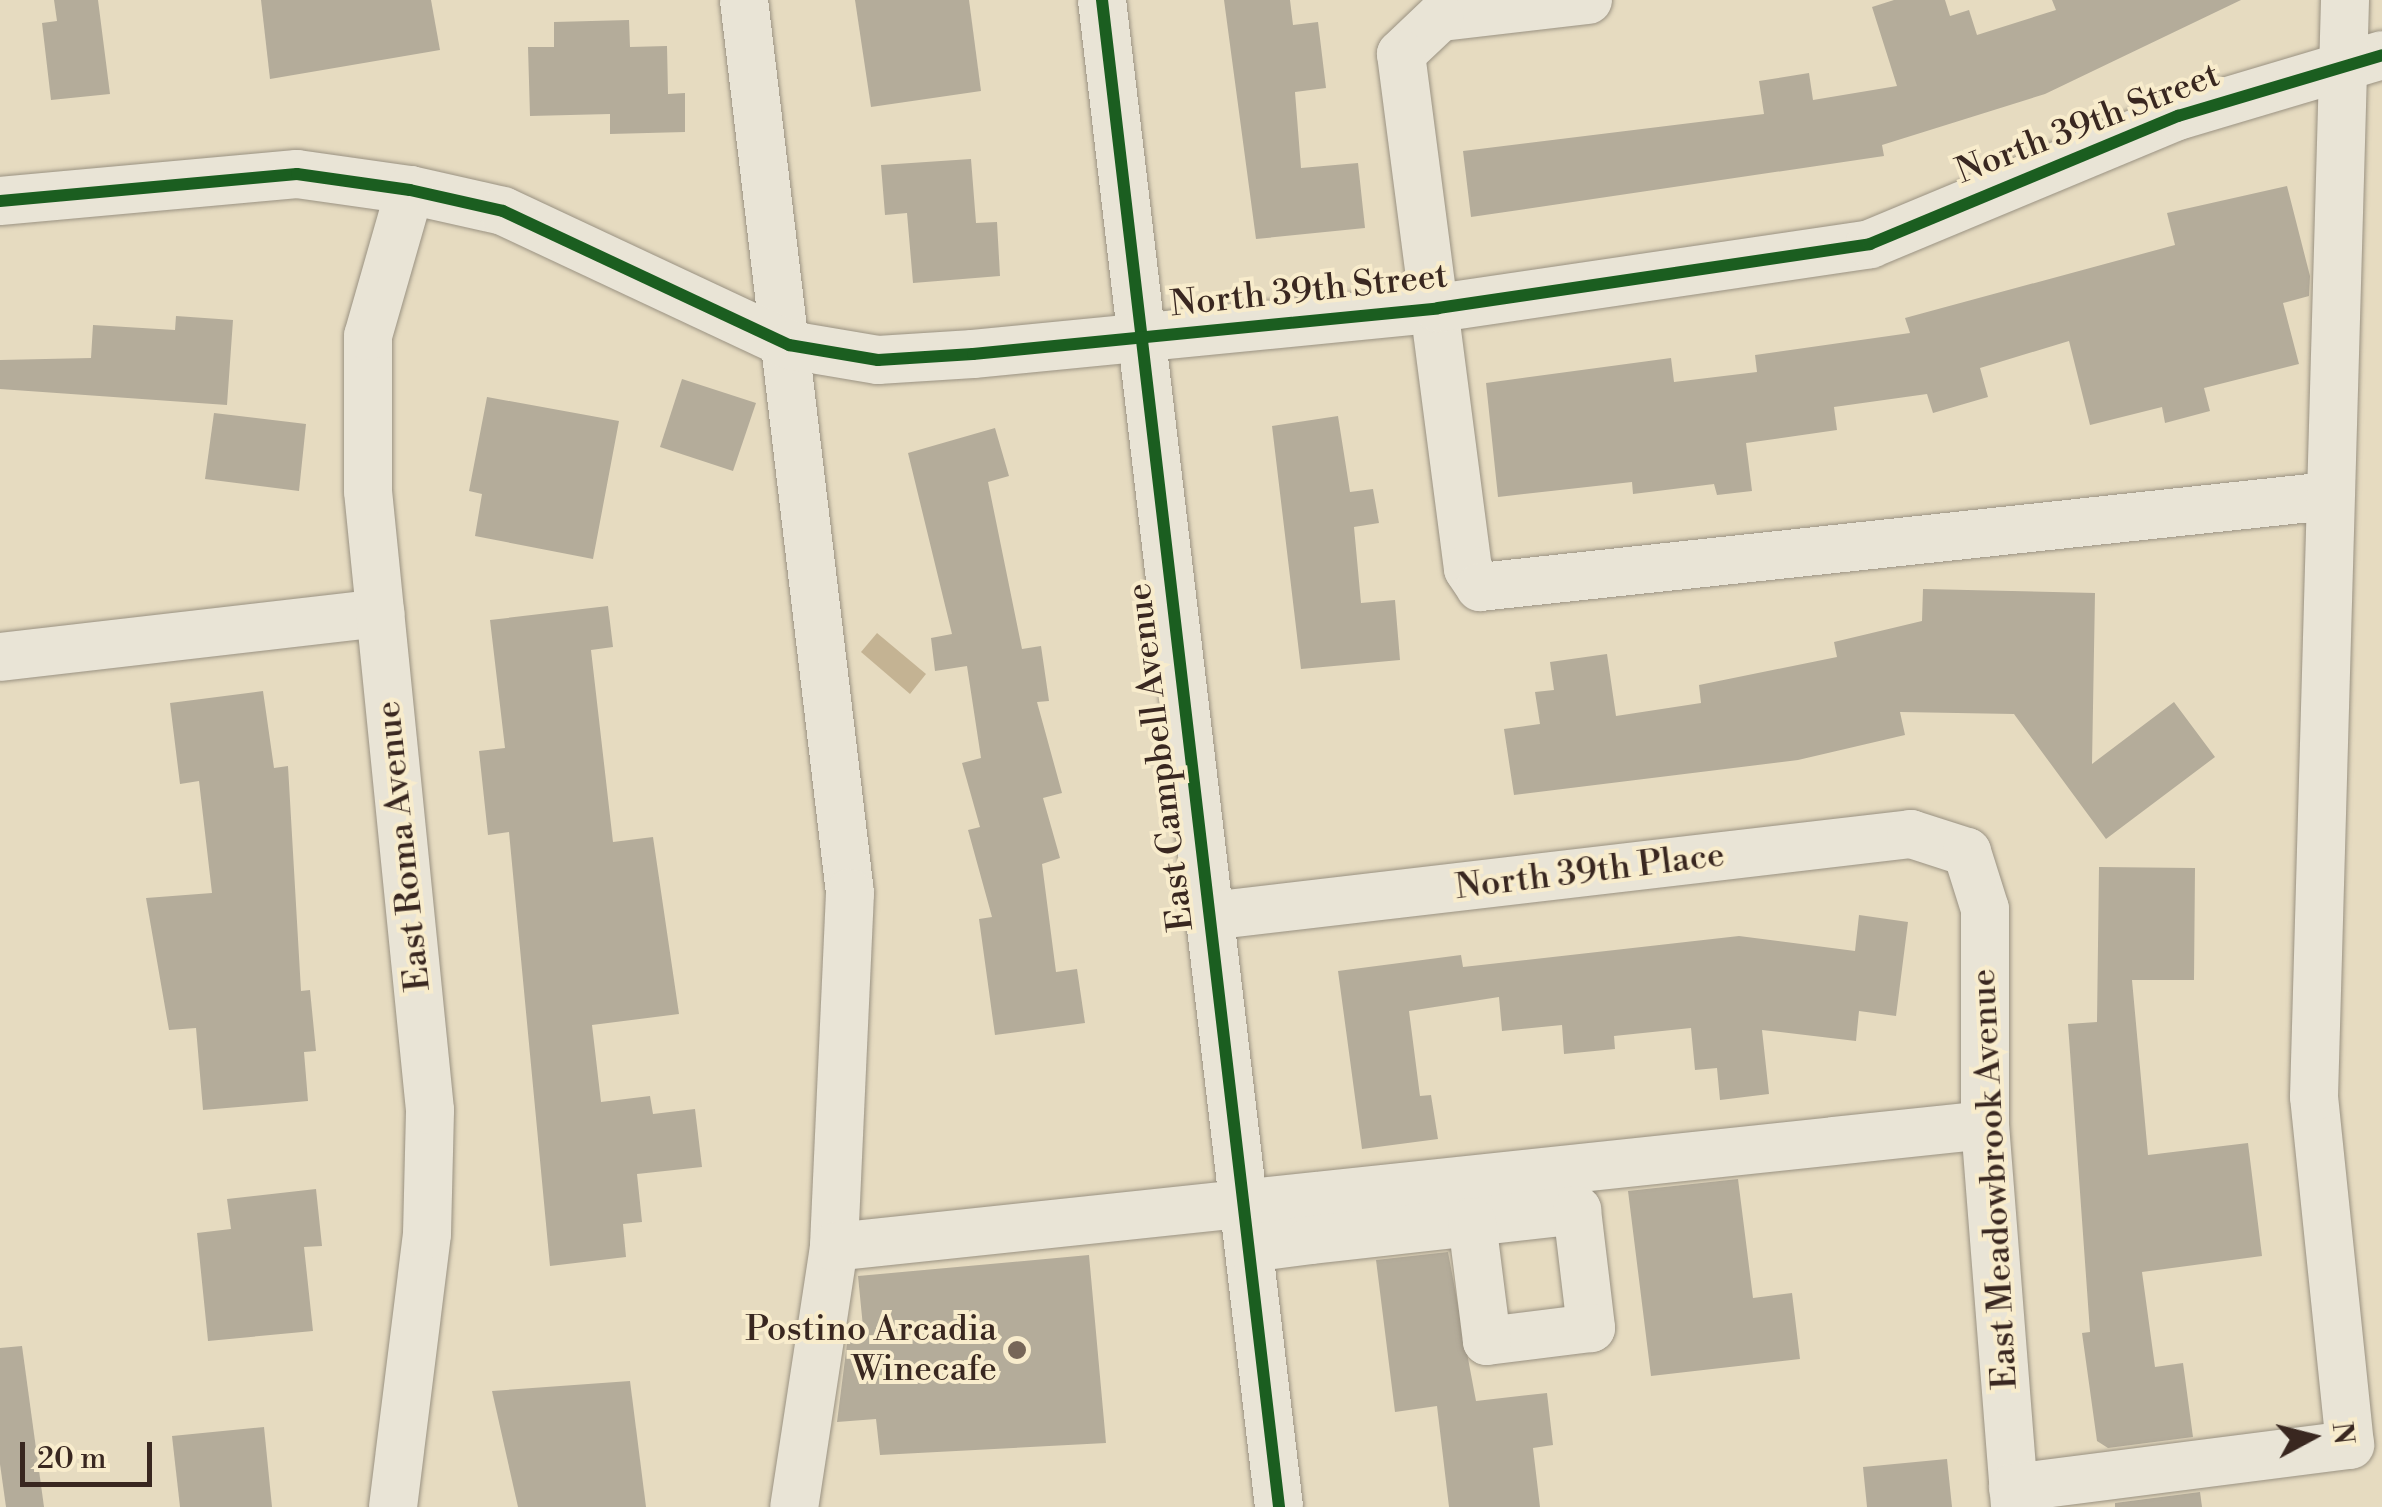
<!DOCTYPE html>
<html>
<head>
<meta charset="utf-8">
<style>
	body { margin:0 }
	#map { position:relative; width:2382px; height:1507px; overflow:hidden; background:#e6dbc0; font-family:"Libre Bodoni",serif }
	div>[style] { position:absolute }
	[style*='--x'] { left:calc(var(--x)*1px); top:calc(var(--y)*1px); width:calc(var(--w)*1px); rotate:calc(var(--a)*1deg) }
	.water>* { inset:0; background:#c4b393 }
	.building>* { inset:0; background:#b4ac9a }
	.roads { filter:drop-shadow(0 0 2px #9a9282) drop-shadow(0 0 2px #9a9282) }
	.minor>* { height:48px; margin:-24px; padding:0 24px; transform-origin:24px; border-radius:24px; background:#e9e4d6 }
	.cycleway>* { height:12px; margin:-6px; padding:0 6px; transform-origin:6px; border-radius:6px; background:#1b5e20 }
	.dots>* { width:28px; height:28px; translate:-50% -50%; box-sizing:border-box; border:5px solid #f8eccc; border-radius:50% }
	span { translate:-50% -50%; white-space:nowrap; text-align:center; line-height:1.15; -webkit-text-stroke:8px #f8eccc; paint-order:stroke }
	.street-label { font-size:35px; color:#392720 }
	.poi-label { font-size:35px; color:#392720 }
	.right { translate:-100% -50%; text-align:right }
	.north { position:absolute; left:2262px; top:1387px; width:100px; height:100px; -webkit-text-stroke:8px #f8eccc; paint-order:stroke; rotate:83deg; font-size:28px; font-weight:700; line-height:40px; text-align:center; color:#392720 }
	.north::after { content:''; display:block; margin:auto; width:35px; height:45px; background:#392720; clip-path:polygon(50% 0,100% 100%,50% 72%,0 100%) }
	.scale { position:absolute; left:20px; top:1442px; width:132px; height:45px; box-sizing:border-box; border:5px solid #392720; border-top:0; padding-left:12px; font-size:30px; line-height:35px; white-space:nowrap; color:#392720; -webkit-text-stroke:8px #f8eccc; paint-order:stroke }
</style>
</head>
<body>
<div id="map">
	<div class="water">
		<i style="clip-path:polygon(877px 633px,926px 674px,910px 694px,861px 652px)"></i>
	</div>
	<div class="building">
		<i style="clip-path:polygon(54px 0,98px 0,110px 94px,51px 100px,42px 23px,57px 21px)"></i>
		<i style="clip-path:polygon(261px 0,431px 0,440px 50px,270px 79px)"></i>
		<i style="clip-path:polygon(855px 0,969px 0,981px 91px,871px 107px)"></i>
		<i style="clip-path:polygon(1224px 0,1290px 0,1293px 25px,1318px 22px,1326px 88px,1295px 92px,1301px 168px,1358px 163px,1365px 228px,1256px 239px)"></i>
		<i style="clip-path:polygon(1894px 0,1945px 0,1950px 16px,1969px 10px,1977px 35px,2056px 10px,2052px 0,2241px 0,2045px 94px,1882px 145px,1884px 156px,1471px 217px,1463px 151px,1764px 114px,1759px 81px,1809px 73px,1813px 100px,1897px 86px,1872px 7px)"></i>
		<i style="clip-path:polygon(629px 20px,630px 47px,667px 46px,668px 94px,685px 93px,685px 132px,610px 134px,610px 114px,530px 116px,528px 47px,554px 47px,554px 22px)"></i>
		<i style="clip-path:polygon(971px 159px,976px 223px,997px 222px,1000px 276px,913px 283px,907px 213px,885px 215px,881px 165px)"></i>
		<i style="clip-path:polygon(2287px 186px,2310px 276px,2309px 296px,2283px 303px,2299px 364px,2204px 388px,2210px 411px,2165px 423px,2162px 407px,2090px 425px,2069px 341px,1980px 368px,1988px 397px,1933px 413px,1927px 394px,1834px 407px,1837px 430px,1746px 443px,1752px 491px,1717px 495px,1714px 484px,1633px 494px,1632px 482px,1498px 497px,1486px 383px,1671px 358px,1674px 382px,1757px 372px,1755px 355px,1910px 333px,1905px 318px,2175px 245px,2167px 213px)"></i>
		<i style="clip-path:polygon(176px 316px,233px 320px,227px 405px,0 389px,0 360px,91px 358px,93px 325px,175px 330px)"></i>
		<i style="clip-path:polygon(682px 379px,756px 403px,733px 471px,660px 447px)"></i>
		<i style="clip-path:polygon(487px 397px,619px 421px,593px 559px,475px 536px,482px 494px,469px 491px)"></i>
		<i style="clip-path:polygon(214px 413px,306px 424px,299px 491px,205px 479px)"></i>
		<i style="clip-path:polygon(1338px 416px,1350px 492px,1373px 489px,1379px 523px,1354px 527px,1361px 603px,1395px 600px,1400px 660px,1301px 669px,1272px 426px)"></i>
		<i style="clip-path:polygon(995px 428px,1009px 476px,988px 482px,1022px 649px,1041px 646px,1049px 701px,1037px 702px,1062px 793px,1043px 798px,1060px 858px,1042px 864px,1056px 972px,1077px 969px,1085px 1023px,995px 1035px,979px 919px,992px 917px,968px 830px,980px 827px,962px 763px,981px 758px,967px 666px,935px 671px,931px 638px,952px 634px,908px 453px)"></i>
		<i style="clip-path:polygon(1923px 589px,2095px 593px,2092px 764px,2174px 702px,2215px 757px,2106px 839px,2014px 714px,1900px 712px,1905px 735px,1798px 760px,1514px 795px,1504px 729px,1540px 724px,1535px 692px,1554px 690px,1550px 662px,1607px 654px,1616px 716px,1701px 703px,1699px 685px,1837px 657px,1834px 642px,1922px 621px)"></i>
		<i style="clip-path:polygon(608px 606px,613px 647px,591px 650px,613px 842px,653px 837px,679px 1014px,592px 1025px,601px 1102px,650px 1096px,653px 1114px,695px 1109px,702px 1167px,637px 1174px,642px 1222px,623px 1224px,626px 1257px,550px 1266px,509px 832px,488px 835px,479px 751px,505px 748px,490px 620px)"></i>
		<i style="clip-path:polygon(263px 691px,274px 768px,288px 766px,301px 991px,310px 990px,316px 1051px,304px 1052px,308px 1101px,203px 1110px,196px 1028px,169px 1030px,146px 898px,212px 893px,199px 781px,180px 784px,170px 703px)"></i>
		<i style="clip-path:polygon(2099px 867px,2195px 868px,2194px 980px,2132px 980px,2148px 1155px,2248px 1143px,2262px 1256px,2142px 1272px,2155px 1367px,2183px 1363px,2193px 1437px,2108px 1448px,2097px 1441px,2082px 1333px,2090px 1332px,2068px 1024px,2097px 1022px)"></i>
		<i style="clip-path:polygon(1859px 915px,1908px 922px,1896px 1016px,1859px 1011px,1856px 1041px,1762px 1030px,1769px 1094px,1720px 1100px,1717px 1068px,1695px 1070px,1691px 1028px,1614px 1036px,1615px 1049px,1564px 1054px,1562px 1025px,1502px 1031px,1499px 997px,1409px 1011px,1420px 1096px,1431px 1095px,1438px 1139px,1362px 1149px,1338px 971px,1461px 955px,1463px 967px,1739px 936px,1855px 951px)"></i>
		<i style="clip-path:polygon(1738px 1179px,1753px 1298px,1792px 1293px,1800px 1359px,1651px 1376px,1628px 1191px)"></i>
		<i style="clip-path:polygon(316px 1189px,322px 1246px,304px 1247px,313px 1331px,208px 1341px,197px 1233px,231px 1229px,227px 1199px)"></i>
		<i style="clip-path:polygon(1448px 1252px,1476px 1401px,1547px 1393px,1553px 1445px,1533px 1448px,1540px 1507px,1449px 1507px,1437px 1406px,1395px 1412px,1376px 1260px)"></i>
		<i style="clip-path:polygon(1089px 1255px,1106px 1443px,880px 1455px,876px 1419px,837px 1422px,849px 1328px,863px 1327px,858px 1276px)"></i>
		<i style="clip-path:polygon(22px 1346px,44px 1507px,6px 1507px,0 1464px,0 1348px)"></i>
		<i style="clip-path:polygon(630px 1381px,646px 1507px,518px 1507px,492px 1391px)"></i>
		<i style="clip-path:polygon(264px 1427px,272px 1507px,180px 1507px,172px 1436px)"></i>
		<i style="clip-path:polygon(1947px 1459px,1952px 1507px,1867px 1507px,1863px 1467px)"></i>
		<i style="clip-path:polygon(2200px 1492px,2202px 1507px,2115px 1507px,2115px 1503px)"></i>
	</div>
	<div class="roads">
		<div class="minor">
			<i style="--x:744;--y:0;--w:899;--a:83.23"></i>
			<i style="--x:850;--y:893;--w:354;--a:92.6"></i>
			<i style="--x:834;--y:1247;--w:263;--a:98.7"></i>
			<i style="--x:1102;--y:0;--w:1517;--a:83.3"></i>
			<i style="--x:1588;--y:0;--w:149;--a:173.4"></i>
			<i style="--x:1440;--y:17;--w:54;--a:136.5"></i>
			<i style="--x:1401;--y:54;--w:519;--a:82.59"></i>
			<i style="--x:1468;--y:569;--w:22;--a:56"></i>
			<i style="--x:1480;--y:587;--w:854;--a:-6.12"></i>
			<i style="--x:0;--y:201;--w:298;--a:-5.2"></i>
			<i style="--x:297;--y:174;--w:114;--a:8.1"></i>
			<i style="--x:410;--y:190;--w:95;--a:12.7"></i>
			<i style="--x:503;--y:211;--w:316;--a:25.1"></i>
			<i style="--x:789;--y:345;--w:90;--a:9.6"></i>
			<i style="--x:878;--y:360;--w:95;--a:-3.6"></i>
			<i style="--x:973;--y:354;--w:467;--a:-5.6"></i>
			<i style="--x:1438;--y:308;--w:437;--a:-8.4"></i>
			<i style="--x:1870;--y:244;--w:334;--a:-22.6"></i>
			<i style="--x:2178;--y:116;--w:213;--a:-16.6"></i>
			<i style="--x:0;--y:657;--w:383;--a:-6.6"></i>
			<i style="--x:1210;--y:916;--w:706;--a:-6.67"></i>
			<i style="--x:1911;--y:834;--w:59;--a:17.8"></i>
			<i style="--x:1967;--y:852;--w:60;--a:72.5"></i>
			<i style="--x:1985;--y:909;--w:216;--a:90"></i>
			<i style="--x:1985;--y:1125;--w:383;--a:85.5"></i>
			<i style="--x:834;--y:1247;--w:1157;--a:-6.05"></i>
			<i style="--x:1250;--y:1248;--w:62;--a:-7.5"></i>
			<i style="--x:1311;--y:1240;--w:268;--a:-6.4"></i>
			<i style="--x:1577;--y:1210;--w:119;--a:83.2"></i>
			<i style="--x:1591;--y:1328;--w:105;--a:172.9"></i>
			<i style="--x:1487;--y:1341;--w:120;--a:-97.2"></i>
			<i style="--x:2013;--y:1488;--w:340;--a:-7.3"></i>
			<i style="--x:2350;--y:1445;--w:350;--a:-95.9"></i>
			<i style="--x:2314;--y:1097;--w:1097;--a:-88.38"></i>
			<i style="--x:393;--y:1507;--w:275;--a:-82.9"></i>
			<i style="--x:427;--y:1234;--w:124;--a:-88.6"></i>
			<i style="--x:430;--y:1110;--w:622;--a:-95.72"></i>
			<i style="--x:368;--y:491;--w:155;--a:-90"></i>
			<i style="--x:368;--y:336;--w:152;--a:-74"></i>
		</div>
	</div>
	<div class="cycleway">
		<i style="--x:1102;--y:0;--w:1517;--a:83.3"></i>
		<i style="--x:0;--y:201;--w:298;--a:-5.2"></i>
		<i style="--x:297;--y:174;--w:114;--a:8.1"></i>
		<i style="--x:410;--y:190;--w:95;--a:12.7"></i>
		<i style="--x:503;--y:211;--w:316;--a:25.1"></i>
		<i style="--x:789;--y:345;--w:90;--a:9.6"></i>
		<i style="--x:878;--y:360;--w:95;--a:-3.6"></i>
		<i style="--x:973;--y:354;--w:467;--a:-5.6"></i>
		<i style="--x:1438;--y:308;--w:437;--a:-8.4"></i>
		<i style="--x:1870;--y:244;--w:334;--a:-22.6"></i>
		<i style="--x:2178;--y:116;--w:213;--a:-16.6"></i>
	</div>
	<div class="dots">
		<i style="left:1017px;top:1350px;background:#766658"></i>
	</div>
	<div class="street-label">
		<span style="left:2088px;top:124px;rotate:-21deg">North 39th Street</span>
		<span style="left:1309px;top:291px;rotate:-6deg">North 39th Street</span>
		<span style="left:1161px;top:757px;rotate:-97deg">East Campbell Avenue</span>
		<span style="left:404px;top:846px;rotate:-96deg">East Roma Avenue</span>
		<span style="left:1590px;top:872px;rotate:-7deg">North 39th Place</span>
		<span style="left:1995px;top:1179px;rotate:-93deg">East Meadowbrook Avenue</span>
	</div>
	<div class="poi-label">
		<span class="right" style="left:997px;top:1350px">Postino Arcadia<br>Winecafe</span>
	</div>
	<div class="north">N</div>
	<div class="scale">20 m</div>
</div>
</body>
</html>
